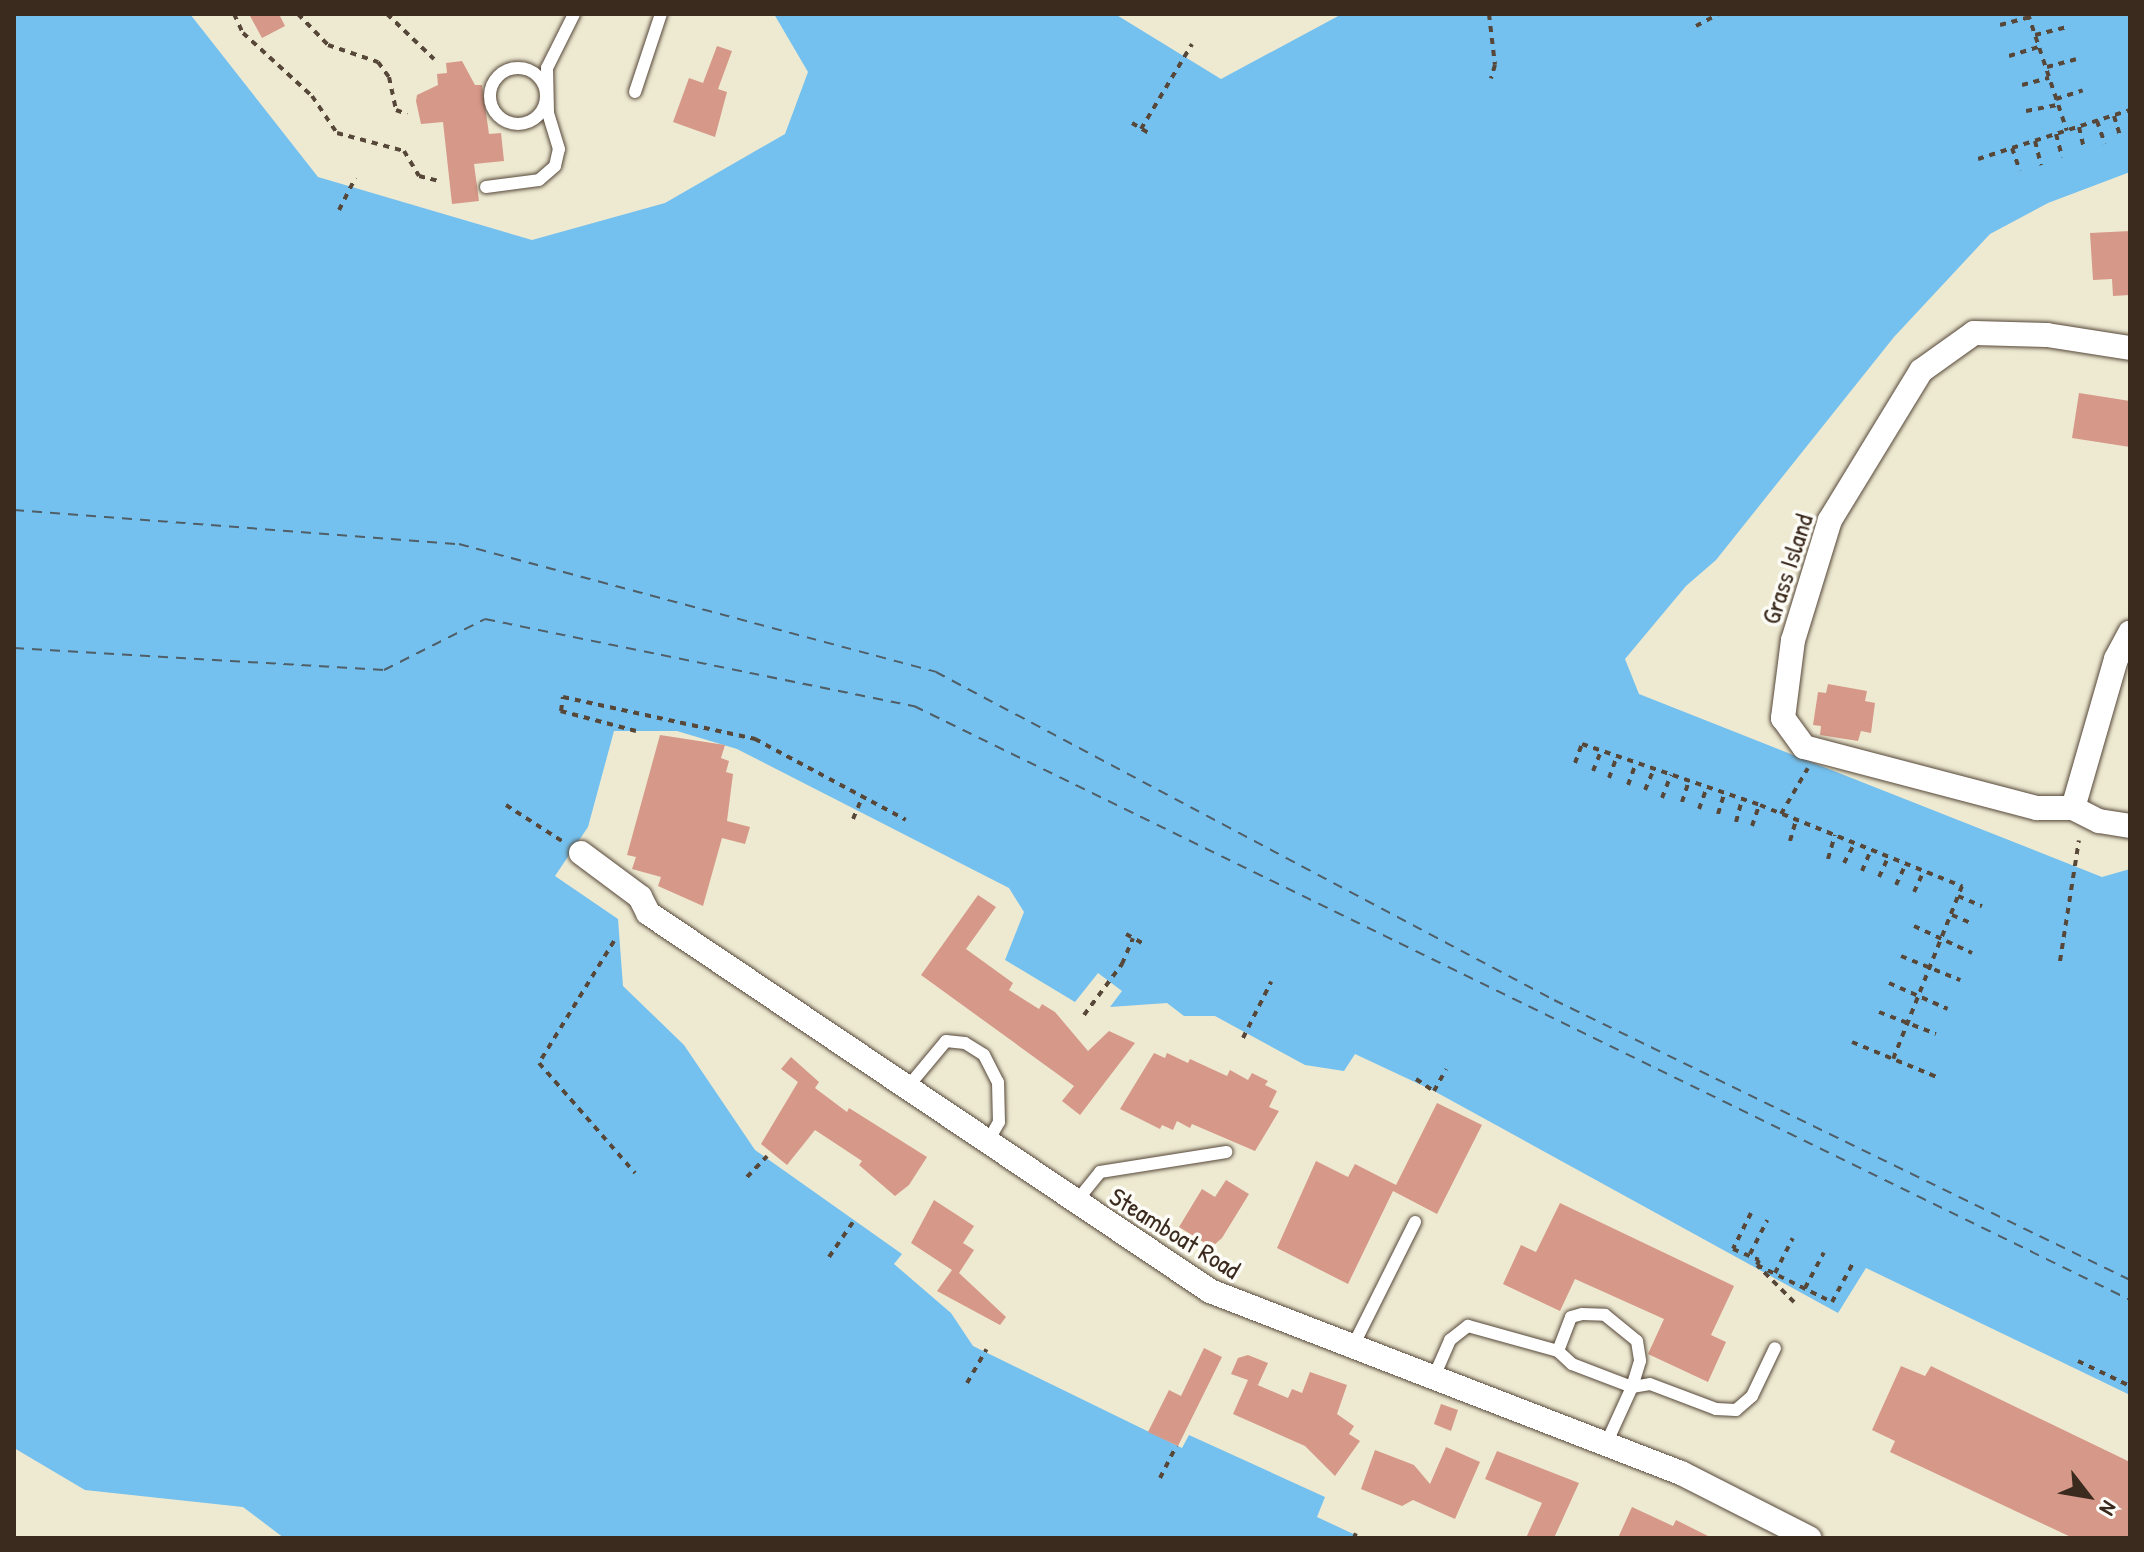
<!DOCTYPE html>
<html>
<head>
<meta charset="utf-8">
<style>
	body { margin:0 }
	#map { position:relative; width:2144px; height:1552px; overflow:hidden; background:#eeead2; font-family:"Patrick Hand",sans-serif }
	div>[style] { position:absolute }
	[style*='--x'] { left:calc(var(--x)*1px); top:calc(var(--y)*1px); width:calc(var(--w)*1px); rotate:calc(var(--a)*1deg) }
	.water>* { inset:0; background:#74c0ee }
	.ferry>* { height:2px; margin-top:-1px; transform-origin:0; background:repeating-linear-gradient(90deg,#4f5e67 0 10px,transparent 0 18px) }
	.building>* { inset:0; background:#d69888 }
	.path>* { height:4px; margin-top:-2px; transform-origin:0; background:repeating-linear-gradient(90deg,#564739 0 6px,transparent 0 12px) }
	.roads { filter:drop-shadow(0 0 2px #564739) drop-shadow(0 0 2px #564739) }
	.lane>* { height:12px; margin:-6px; padding:0 6px; transform-origin:6px; border-radius:6px; background:#fff }
	.lane>.ring { margin:-6px; padding:0; box-sizing:content-box; background:none; border:12px solid #fff; border-radius:50% }
	.street>* { height:24px; margin:-12px; padding:0 12px; transform-origin:12px; border-radius:12px; background:#fff }
	span { translate:-50% -50%; white-space:nowrap; text-align:center; line-height:1.15; -webkit-text-stroke:7px #fdfcf7; paint-order:stroke }
	.street-label { font-size:26px; color:#3b2a1e }
	.frame { position:absolute; inset:0; border:16px solid #3b2a1e; pointer-events:none }
	.north { position:absolute; left:2048px; top:1456px; width:80px; height:80px; -webkit-text-stroke:6px #fdfcf7; paint-order:stroke; rotate:121deg; font-size:22px; font-weight:700; line-height:32px; text-align:center; color:#3b2a1e }
	.north::after { content:''; display:block; margin:auto; width:28px; height:36px; background:#3b2a1e; clip-path:polygon(50% 0,100% 100%,50% 72%,0 100%) }
</style>
</head>
<body>
<div id="map">
	<div class="water">
		<i style="clip-path:polygon(14px 14px,190px 14px,318px 177px,532px 240px,665px 203px,785px 134px,808px 72px,774px 14px,1115px 14px,1221px 79px,1342px 14px,2130px 14px,2130px 172px,2048px 203px,1990px 234px,1894px 337px,1716px 560px,1686px 586px,1625px 659px,1639px 694px,2102px 877px,2130px 869px,2130px 1395px,1866px 1268px,1838px 1313px,1434px 1091px,1355px 1054px,1344px 1071px,1305px 1065px,1215px 1016px,1184px 1016px,1167px 1003px,1110px 1007px,1122px 991px,1098px 973px,1075px 1002px,1005px 960px,1024px 912px,1009px 888px,737px 749px,677px 731px,614px 731px,588px 827px,555px 876px,618px 919px,623px 986px,684px 1045px,755px 1150px,902px 1254px,894px 1264px,951px 1313px,973px 1346px,1182px 1448px,1189px 1435px,1325px 1497px,1317px 1517px,1362px 1538px,284px 1538px,243px 1507px,85px 1490px,14px 1448px)"></i>
	</div>
	<div class="ferry">
		<i style="--x:14;--y:510;--w:446;--a:4.4"></i>
		<i style="--x:459;--y:544;--w:494;--a:15"></i>
		<i style="--x:936;--y:672;--w:700;--a:27.96"></i>
		<i style="--x:1554;--y:1000;--w:640;--a:25.92"></i>
		<i style="--x:14;--y:648;--w:371;--a:3.4"></i>
		<i style="--x:384;--y:670;--w:113;--a:-26.8"></i>
		<i style="--x:485;--y:619;--w:438;--a:11.5"></i>
		<i style="--x:914;--y:706;--w:1353;--a:26.03"></i>
	</div>
	<div class="building">
		<i style="clip-path:polygon(249px 14px,279px 14px,285px 26px,262px 38px)"></i>
		<i style="clip-path:polygon(717px 46px,732px 51px,718px 89px,727px 92px,715px 137px,673px 122px,689px 78px,703px 83px)"></i>
		<i style="clip-path:polygon(462px 61px,475px 85px,482px 85px,489px 134px,501px 133px,504px 161px,474px 164px,479px 201px,452px 204px,443px 122px,421px 124px,416px 101px,417px 95px,438px 85px,437px 74px,447px 73px,446px 63px)"></i>
		<i style="clip-path:polygon(2130px 231px,2130px 295px,2113px 296px,2112px 279px,2093px 280px,2090px 233px)"></i>
		<i style="clip-path:polygon(2079px 393px,2130px 401px,2130px 447px,2072px 438px)"></i>
		<i style="clip-path:polygon(1828px 684px,1867px 691px,1865px 701px,1875px 703px,1871px 733px,1861px 731px,1858px 741px,1820px 735px,1821px 726px,1813px 725px,1818px 692px,1826px 693px)"></i>
		<i style="clip-path:polygon(660px 735px,725px 745px,721px 758px,729px 761px,726px 772px,733px 774px,727px 821px,750px 827px,745px 844px,722px 838px,703px 906px,658px 886px,661px 877px,632px 869px,636px 857px,627px 855px)"></i>
		<i style="clip-path:polygon(978px 895px,996px 907px,966px 949px,1013px 983px,1009px 990px,1039px 1009px,1042px 1004px,1055px 1012px,1088px 1051px,1109px 1031px,1135px 1043px,1080px 1115px,1062px 1101px,1074px 1086px,921px 975px)"></i>
		<i style="clip-path:polygon(1154px 1053px,1165px 1058px,1167px 1053px,1188px 1063px,1190px 1059px,1227px 1076px,1230px 1070px,1248px 1080px,1252px 1073px,1268px 1081px,1265px 1085px,1277px 1091px,1269px 1107px,1279px 1111px,1255px 1151px,1192px 1124px,1190px 1128px,1177px 1121px,1173px 1130px,1162px 1125px,1160px 1129px,1120px 1109px)"></i>
		<i style="clip-path:polygon(791px 1057px,819px 1082px,815px 1088px,847px 1112px,849px 1108px,927px 1157px,909px 1185px,895px 1196px,859px 1165px,862px 1161px,815px 1130px,787px 1165px,761px 1144px,798px 1082px,781px 1069px)"></i>
		<i style="clip-path:polygon(1437px 1103px,1482px 1125px,1437px 1214px,1393px 1191px,1348px 1284px,1277px 1248px,1316px 1161px,1348px 1177px,1355px 1164px,1396px 1185px)"></i>
		<i style="clip-path:polygon(1226px 1180px,1249px 1194px,1222px 1238px,1214px 1245px,1205px 1243px,1179px 1227px,1202px 1189px,1215px 1197px)"></i>
		<i style="clip-path:polygon(934px 1200px,974px 1226px,963px 1243px,974px 1250px,959px 1273px,1006px 1317px,1000px 1325px,937px 1291px,952px 1270px,911px 1243px)"></i>
		<i style="clip-path:polygon(1560px 1203px,1734px 1286px,1711px 1335px,1726px 1342px,1708px 1382px,1648px 1354px,1664px 1319px,1575px 1279px,1560px 1311px,1503px 1284px,1521px 1245px,1536px 1252px)"></i>
		<i style="clip-path:polygon(1204px 1348px,1222px 1357px,1178px 1446px,1148px 1432px,1169px 1390px,1181px 1396px)"></i>
		<i style="clip-path:polygon(1248px 1355px,1268px 1363px,1258px 1385px,1253px 1383px,1288px 1398px,1292px 1389px,1302px 1393px,1310px 1372px,1347px 1385px,1337px 1414px,1354px 1426px,1349px 1434px,1360px 1441px,1335px 1476px,1305px 1446px,1233px 1414px,1248px 1380px,1231px 1374px,1238px 1358px)"></i>
		<i style="clip-path:polygon(1901px 1366px,1925px 1376px,1931px 1366px,2130px 1462px,2130px 1538px,2073px 1538px,1890px 1452px,1895px 1441px,1872px 1430px)"></i>
		<i style="clip-path:polygon(1441px 1404px,1458px 1410px,1451px 1431px,1434px 1424px)"></i>
		<i style="clip-path:polygon(1446px 1447px,1480px 1462px,1455px 1519px,1413px 1500px,1402px 1506px,1361px 1489px,1375px 1450px,1414px 1465px,1430px 1484px)"></i>
		<i style="clip-path:polygon(1497px 1451px,1579px 1483px,1554px 1538px,1526px 1538px,1542px 1503px,1485px 1479px)"></i>
		<i style="clip-path:polygon(1632px 1507px,1673px 1526px,1676px 1520px,1712px 1538px,1618px 1538px)"></i>
	</div>
	<div class="path">
		<i style="--x:234;--y:14;--w:21;--a:65"></i>
		<i style="--x:243;--y:33;--w:93;--a:42.4"></i>
		<i style="--x:312;--y:96;--w:45;--a:56"></i>
		<i style="--x:337;--y:133;--w:69;--a:15"></i>
		<i style="--x:404;--y:151;--w:29;--a:59"></i>
		<i style="--x:419;--y:176;--w:21;--a:14"></i>
		<i style="--x:298;--y:14;--w:43;--a:45.9"></i>
		<i style="--x:328;--y:45;--w:53;--a:18.8"></i>
		<i style="--x:378;--y:62;--w:19;--a:54"></i>
		<i style="--x:389;--y:77;--w:34;--a:78"></i>
		<i style="--x:396;--y:110;--w:12;--a:20"></i>
		<i style="--x:387;--y:14;--w:65;--a:43.8"></i>
		<i style="--x:1489;--y:14;--w:51;--a:83.3"></i>
		<i style="--x:1495;--y:65;--w:14;--a:107"></i>
		<i style="--x:2028;--y:14;--w:123;--a:71.6"></i>
		<i style="--x:2000;--y:25;--w:30;--a:-15"></i>
		<i style="--x:1696;--y:26;--w:26;--a:-28"></i>
		<i style="--x:2035;--y:35;--w:32;--a:-14"></i>
		<i style="--x:2009;--y:56;--w:31;--a:-17"></i>
		<i style="--x:2047;--y:67;--w:30;--a:-15"></i>
		<i style="--x:2022;--y:85;--w:28;--a:-15"></i>
		<i style="--x:2056;--y:99;--w:28;--a:-18"></i>
		<i style="--x:2026;--y:111;--w:33;--a:-11"></i>
		<i style="--x:2114;--y:116;--w:21;--a:73"></i>
		<i style="--x:2097;--y:121;--w:24;--a:71"></i>
		<i style="--x:1132;--y:123;--w:23;--a:31"></i>
		<i style="--x:2079;--y:127;--w:22;--a:77"></i>
		<i style="--x:1141;--y:129;--w:99;--a:-59"></i>
		<i style="--x:2056;--y:134;--w:24;--a:75"></i>
		<i style="--x:2035;--y:141;--w:25;--a:76"></i>
		<i style="--x:2012;--y:148;--w:24;--a:71"></i>
		<i style="--x:1978;--y:159;--w:160;--a:-17.9"></i>
		<i style="--x:339;--y:210;--w:36;--a:-63"></i>
		<i style="--x:636;--y:731;--w:78;--a:-165.1"></i>
		<i style="--x:561;--y:711;--w:14;--a:-82"></i>
		<i style="--x:563;--y:697;--w:197;--a:12.3"></i>
		<i style="--x:755;--y:739;--w:171;--a:28.2"></i>
		<i style="--x:1575;--y:763;--w:20;--a:-70"></i>
		<i style="--x:1582;--y:744;--w:188;--a:18.9"></i>
		<i style="--x:1760;--y:805;--w:218;--a:21.9"></i>
		<i style="--x:1962;--y:886;--w:186;--a:111.7"></i>
		<i style="--x:1593;--y:771;--w:22;--a:-68"></i>
		<i style="--x:1609;--y:778;--w:23;--a:-70"></i>
		<i style="--x:1628;--y:785;--w:23;--a:-70"></i>
		<i style="--x:1645;--y:790;--w:23;--a:-67"></i>
		<i style="--x:1662;--y:798;--w:25;--a:-69"></i>
		<i style="--x:1682;--y:802;--w:22;--a:-72"></i>
		<i style="--x:506;--y:805;--w:70;--a:32.8"></i>
		<i style="--x:1699;--y:809;--w:23;--a:-70"></i>
		<i style="--x:1718;--y:814;--w:21;--a:-73"></i>
		<i style="--x:1781;--y:814;--w:53;--a:-59.6"></i>
		<i style="--x:853;--y:819;--w:25;--a:-67"></i>
		<i style="--x:1736;--y:822;--w:24;--a:-75"></i>
		<i style="--x:1752;--y:826;--w:21;--a:-71"></i>
		<i style="--x:1790;--y:841;--w:22;--a:-74"></i>
		<i style="--x:1828;--y:859;--w:25;--a:-74"></i>
		<i style="--x:1844;--y:863;--w:21;--a:-62"></i>
		<i style="--x:1862;--y:871;--w:23;--a:-67"></i>
		<i style="--x:1879;--y:877;--w:21;--a:-65"></i>
		<i style="--x:1896;--y:885;--w:23;--a:-65"></i>
		<i style="--x:1914;--y:892;--w:23;--a:-65"></i>
		<i style="--x:1958;--y:896;--w:26;--a:23"></i>
		<i style="--x:1952;--y:915;--w:23;--a:23"></i>
		<i style="--x:1914;--y:926;--w:64;--a:25"></i>
		<i style="--x:1126;--y:934;--w:23;--a:29"></i>
		<i style="--x:614;--y:941;--w:143;--a:121.6"></i>
		<i style="--x:539;--y:1063;--w:146;--a:48.9"></i>
		<i style="--x:1901;--y:956;--w:64;--a:22.1"></i>
		<i style="--x:2060;--y:961;--w:122;--a:-81.1"></i>
		<i style="--x:1889;--y:983;--w:64;--a:23.8"></i>
		<i style="--x:1879;--y:1012;--w:61;--a:21.1"></i>
		<i style="--x:1084;--y:1015;--w:64;--a:-53.3"></i>
		<i style="--x:1122;--y:964;--w:28;--a:-67"></i>
		<i style="--x:1243;--y:1038;--w:63;--a:-63.4"></i>
		<i style="--x:1852;--y:1042;--w:92;--a:22.4"></i>
		<i style="--x:1416;--y:1079;--w:22;--a:34"></i>
		<i style="--x:1434;--y:1091;--w:25;--a:-61"></i>
		<i style="--x:747;--y:1177;--w:29;--a:-46"></i>
		<i style="--x:1751;--y:1213;--w:40;--a:116.6"></i>
		<i style="--x:1733;--y:1249;--w:28;--a:23"></i>
		<i style="--x:1759;--y:1260;--w:5;--a:112"></i>
		<i style="--x:1750;--y:1254;--w:38;--a:-63"></i>
		<i style="--x:829;--y:1257;--w:46;--a:-55.6"></i>
		<i style="--x:1775;--y:1273;--w:39;--a:-63"></i>
		<i style="--x:1805;--y:1288;--w:40;--a:-62"></i>
		<i style="--x:1794;--y:1302;--w:52;--a:-135"></i>
		<i style="--x:1757;--y:1265;--w:84;--a:26.3"></i>
		<i style="--x:1832;--y:1302;--w:44;--a:-61.7"></i>
		<i style="--x:2078;--y:1361;--w:58;--a:25.7"></i>
		<i style="--x:967;--y:1383;--w:39;--a:-60"></i>
		<i style="--x:1160;--y:1478;--w:36;--a:-63"></i>
		<i style="--x:1354;--y:1538;--w:5;--a:-68"></i>
	</div>
	<div class="roads">
		<div class="lane">
			<i class="ring" style="left:490px;top:68px;width:44px;height:44px"></i>
			<i style="--x:635;--y:92;--w:82;--a:-71.6"></i>
			<i style="--x:486;--y:187;--w:53;--a:-7.5"></i>
			<i style="--x:539;--y:180;--w:21;--a:-41"></i>
			<i style="--x:555;--y:166;--w:17;--a:-77"></i>
			<i style="--x:559;--y:149;--w:39;--a:-107"></i>
			<i style="--x:548;--y:112;--w:44;--a:-91.3"></i>
			<i style="--x:547;--y:68;--w:60;--a:-63.4"></i>
			<i style="--x:906;--y:1089;--w:62;--a:-50.2"></i>
			<i style="--x:946;--y:1041;--w:19;--a:6"></i>
			<i style="--x:965;--y:1043;--w:22;--a:32"></i>
			<i style="--x:984;--y:1055;--w:30;--a:63"></i>
			<i style="--x:998;--y:1082;--w:40;--a:88.6"></i>
			<i style="--x:999;--y:1122;--w:24;--a:120"></i>
			<i style="--x:1075;--y:1203;--w:40;--a:-51"></i>
			<i style="--x:1100;--y:1172;--w:128;--a:-9"></i>
			<i style="--x:1582;--y:1314;--w:23;--a:2"></i>
			<i style="--x:1605;--y:1315;--w:41;--a:39.1"></i>
			<i style="--x:1637;--y:1341;--w:20;--a:81"></i>
			<i style="--x:1640;--y:1361;--w:27;--a:107"></i>
			<i style="--x:1632;--y:1387;--w:64;--a:-159"></i>
			<i style="--x:1572;--y:1364;--w:19;--a:-137"></i>
			<i style="--x:1558;--y:1351;--w:36;--a:-69"></i>
			<i style="--x:1571;--y:1317;--w:11;--a:-15"></i>
			<i style="--x:1352;--y:1348;--w:141;--a:-63.4"></i>
			<i style="--x:1433;--y:1379;--w:43;--a:-66.4"></i>
			<i style="--x:1450;--y:1340;--w:23;--a:-38"></i>
			<i style="--x:1468;--y:1326;--w:93;--a:15.5"></i>
			<i style="--x:1606;--y:1444;--w:63;--a:-65.5"></i>
			<i style="--x:1632;--y:1387;--w:18;--a:-9"></i>
			<i style="--x:1650;--y:1384;--w:71;--a:20.7"></i>
			<i style="--x:1716;--y:1409;--w:20;--a:3"></i>
			<i style="--x:1736;--y:1410;--w:21;--a:-41"></i>
			<i style="--x:1752;--y:1396;--w:53;--a:-64.4"></i>
		</div>
		<div class="street">
			<i style="--x:2130;--y:348;--w:84;--a:-171.1"></i>
			<i style="--x:2047;--y:335;--w:73;--a:-178.4"></i>
			<i style="--x:1974;--y:333;--w:65;--a:144.4"></i>
			<i style="--x:1921;--y:371;--w:175;--a:121.4"></i>
			<i style="--x:1830;--y:520;--w:126;--a:107.1"></i>
			<i style="--x:1793;--y:640;--w:79;--a:97.3"></i>
			<i style="--x:1783;--y:718;--w:36;--a:54"></i>
			<i style="--x:1804;--y:747;--w:241;--a:14.7"></i>
			<i style="--x:2037;--y:808;--w:36;--a:0"></i>
			<i style="--x:2073;--y:808;--w:29;--a:27"></i>
			<i style="--x:2099;--y:821;--w:31;--a:9"></i>
			<i style="--x:2073;--y:808;--w:155;--a:-73.9"></i>
			<i style="--x:2116;--y:659;--w:30;--a:-62"></i>
			<i style="--x:581;--y:853;--w:74;--a:36.7"></i>
			<i style="--x:640;--y:897;--w:18;--a:63"></i>
			<i style="--x:648;--y:913;--w:677;--a:33.92"></i>
			<i style="--x:1210;--y:1291;--w:505;--a:21.13"></i>
			<i style="--x:1681;--y:1473;--w:144;--a:26.9"></i>
		</div>
	</div>
	<div class="street-label">
		<span style="left:1787px;top:569px;rotate:-72deg">Grass Island</span>
		<span style="left:1175px;top:1233px;rotate:32deg">Steamboat Road</span>
	</div>
	<div class="frame"></div>
	<div class="north">N</div>
</div>
</body>
</html>
